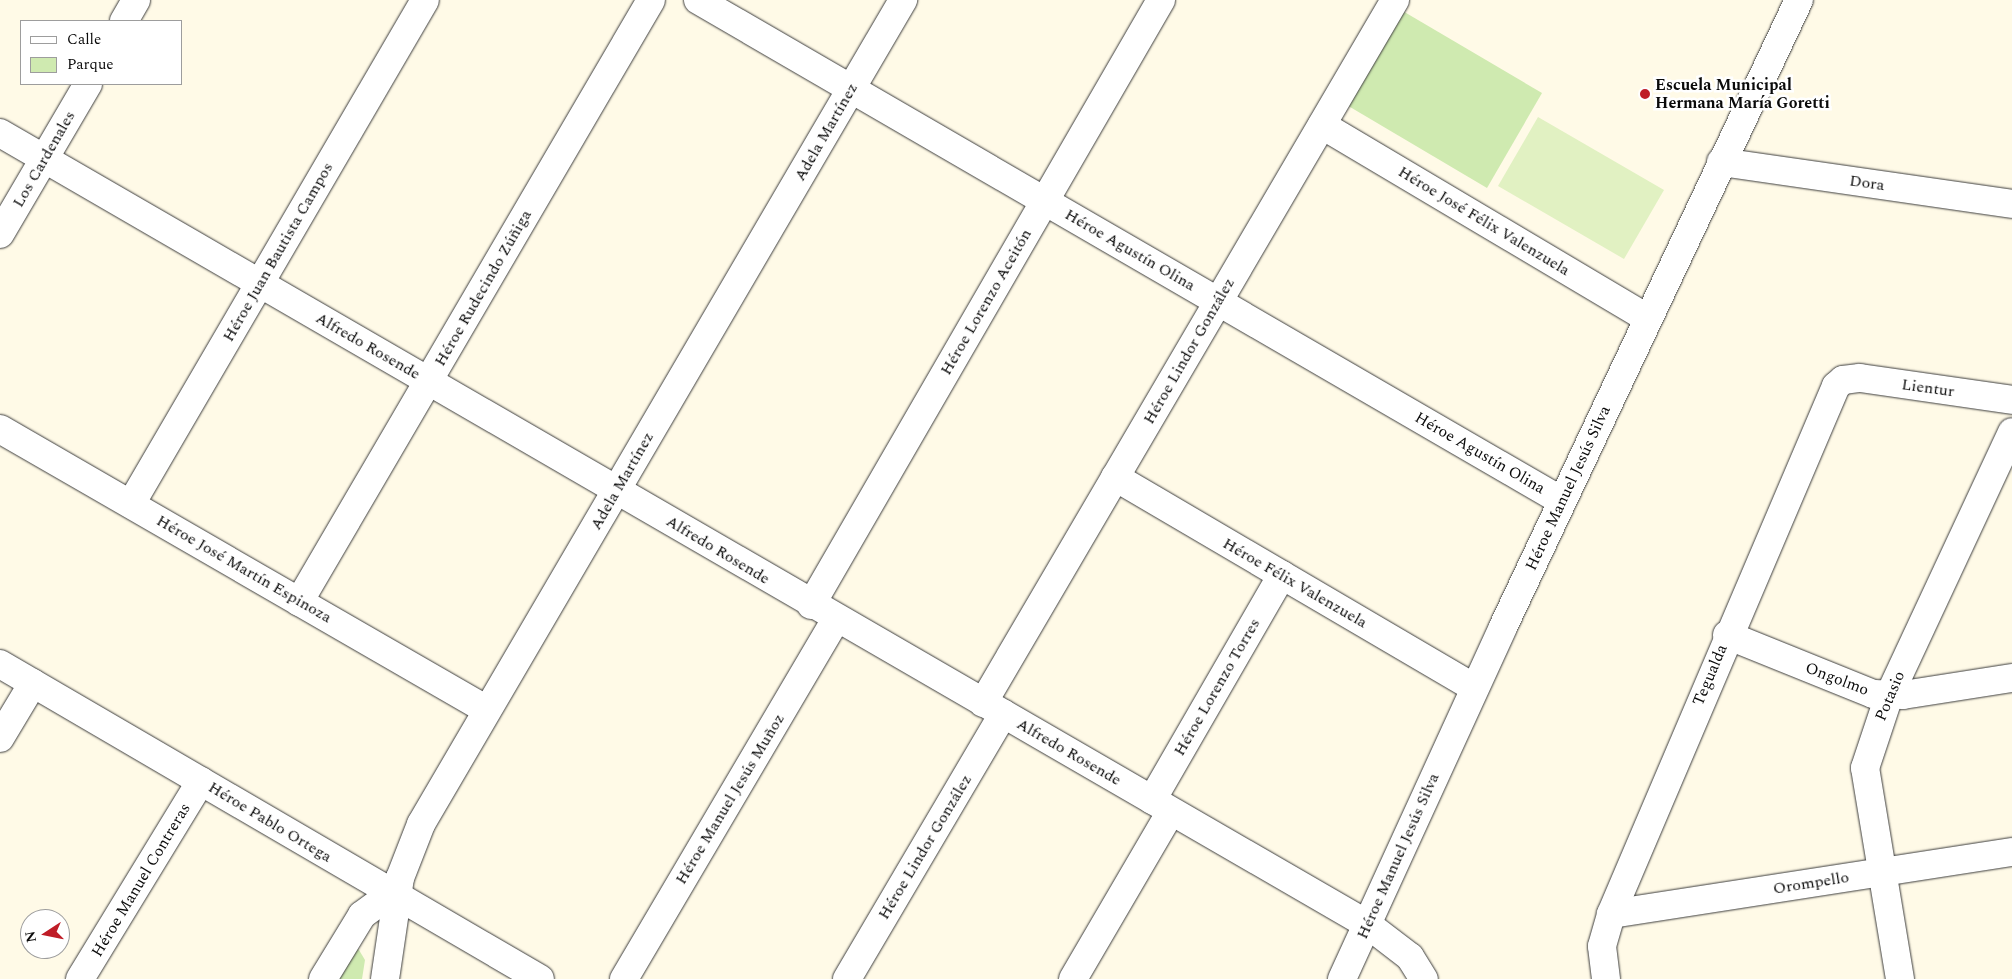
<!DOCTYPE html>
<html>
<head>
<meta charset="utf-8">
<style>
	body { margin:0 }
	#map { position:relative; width:2012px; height:979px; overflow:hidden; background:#fffae7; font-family:Spectral,serif }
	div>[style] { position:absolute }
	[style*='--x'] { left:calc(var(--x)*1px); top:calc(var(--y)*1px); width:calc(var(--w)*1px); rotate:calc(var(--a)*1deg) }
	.green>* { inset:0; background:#cfeab0 }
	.pitch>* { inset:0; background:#e1f1c2 }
	.roads { filter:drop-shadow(0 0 1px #3d3d3d) drop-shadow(0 0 1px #3d3d3d) }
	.minor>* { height:28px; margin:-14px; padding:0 14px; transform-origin:14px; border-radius:14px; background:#fff }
	.dots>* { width:14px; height:14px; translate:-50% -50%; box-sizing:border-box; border:2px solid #fff; border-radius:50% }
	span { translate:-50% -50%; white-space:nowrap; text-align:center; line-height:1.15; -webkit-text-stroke:5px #fff; paint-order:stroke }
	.poi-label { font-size:16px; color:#0a0a0a; font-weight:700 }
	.left { translate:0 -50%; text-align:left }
	.street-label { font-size:16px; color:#0a0a0a }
	.legend { position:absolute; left:20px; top:20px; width:162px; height:65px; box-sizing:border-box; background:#fff; border:1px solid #9d9d9d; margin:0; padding:6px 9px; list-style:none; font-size:15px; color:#0a0a0a }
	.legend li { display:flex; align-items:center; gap:10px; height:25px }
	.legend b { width:25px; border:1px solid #9d9d9d }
	.north { position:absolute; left:20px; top:909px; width:50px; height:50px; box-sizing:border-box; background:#fff; border:1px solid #9d9d9d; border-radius:50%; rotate:259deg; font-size:14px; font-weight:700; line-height:20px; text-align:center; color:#0a0a0a }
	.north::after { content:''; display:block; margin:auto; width:18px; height:22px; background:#bf1d27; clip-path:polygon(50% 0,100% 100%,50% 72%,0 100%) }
</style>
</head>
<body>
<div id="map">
	<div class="green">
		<i style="clip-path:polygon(1401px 10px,1542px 93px,1487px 188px,1345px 104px)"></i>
		<i style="clip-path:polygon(356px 945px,365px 960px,362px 979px,336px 979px)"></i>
	</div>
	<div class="pitch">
		<i style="clip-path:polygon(1538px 117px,1664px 190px,1624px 259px,1498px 186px)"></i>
	</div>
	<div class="roads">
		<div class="minor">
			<i style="--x:698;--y:0;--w:999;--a:30.11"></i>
			<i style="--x:124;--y:21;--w:24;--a:-60"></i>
			<i style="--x:1322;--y:125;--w:378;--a:30.7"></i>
			<i style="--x:0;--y:133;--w:1579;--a:30.06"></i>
			<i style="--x:1367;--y:924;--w:54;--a:37.5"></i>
			<i style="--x:1410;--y:957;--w:26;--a:58"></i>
			<i style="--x:1721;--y:162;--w:294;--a:8.2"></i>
			<i style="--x:0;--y:234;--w:174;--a:-59.6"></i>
			<i style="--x:0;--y:429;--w:562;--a:29.99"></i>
			<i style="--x:1115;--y:477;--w:417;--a:30.4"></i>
			<i style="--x:131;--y:504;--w:583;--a:-59.74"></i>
			<i style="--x:299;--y:602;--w:697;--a:-59.68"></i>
			<i style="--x:811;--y:605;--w:699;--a:-59.95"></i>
			<i style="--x:1727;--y:635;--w:157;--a:22"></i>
			<i style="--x:1873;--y:694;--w:30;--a:2"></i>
			<i style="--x:1903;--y:695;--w:110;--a:-8.9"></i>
			<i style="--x:0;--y:664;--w:625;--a:30.26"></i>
			<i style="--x:983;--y:703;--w:815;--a:-59.63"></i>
			<i style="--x:0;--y:738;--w:64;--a:-59"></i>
			<i style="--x:1152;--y:800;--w:260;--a:-60"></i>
			<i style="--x:1611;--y:914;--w:406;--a:-8.8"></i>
			<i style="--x:80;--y:979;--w:232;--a:-58.6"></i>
			<i style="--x:323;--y:979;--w:75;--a:-58.6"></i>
			<i style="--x:362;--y:915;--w:27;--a:-36"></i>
			<i style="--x:384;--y:899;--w:12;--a:-14"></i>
			<i style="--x:385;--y:979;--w:102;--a:-81.6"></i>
			<i style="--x:400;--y:878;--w:58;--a:-68.7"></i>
			<i style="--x:421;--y:824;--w:955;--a:-59.67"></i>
			<i style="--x:624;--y:979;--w:418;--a:-59.5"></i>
			<i style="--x:847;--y:979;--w:308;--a:-59.5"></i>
			<i style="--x:1073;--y:979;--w:194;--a:-59.7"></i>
			<i style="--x:1342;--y:979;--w:387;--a:-65.4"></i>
			<i style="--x:1503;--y:627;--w:693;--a:-64.73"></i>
			<i style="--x:1606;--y:979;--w:33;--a:-97"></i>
			<i style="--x:1602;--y:946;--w:33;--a:-74"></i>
			<i style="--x:1611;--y:914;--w:574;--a:-66.92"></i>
			<i style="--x:1836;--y:386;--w:9;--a:-41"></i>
			<i style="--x:1843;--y:380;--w:17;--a:-7"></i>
			<i style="--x:1860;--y:378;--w:154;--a:8.2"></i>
			<i style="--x:1900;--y:979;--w:214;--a:-99.4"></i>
			<i style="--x:1865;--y:768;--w:76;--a:-71.6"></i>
			<i style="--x:1889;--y:696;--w:291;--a:-65"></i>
		</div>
	</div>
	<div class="dots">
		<i style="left:1645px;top:94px;background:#bf1d27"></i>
	</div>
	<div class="poi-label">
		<span class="left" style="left:1655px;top:94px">Escuela Municipal<br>Hermana María Goretti</span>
	</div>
	<div class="street-label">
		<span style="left:826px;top:132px;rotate:-60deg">Adela Martínez</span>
		<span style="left:44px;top:159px;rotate:-60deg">Los Cardenales</span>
		<span style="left:1867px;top:183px;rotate:8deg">Dora</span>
		<span style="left:1484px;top:221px;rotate:31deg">Héroe José Félix Valenzuela</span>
		<span style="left:1130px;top:250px;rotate:30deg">Héroe Agustín Olina</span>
		<span style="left:278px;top:252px;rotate:-60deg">Héroe Juan Bautista Campos</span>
		<span style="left:483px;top:288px;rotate:-60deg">Héroe Rudecindo Zúñiga</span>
		<span style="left:986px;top:302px;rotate:-60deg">Héroe Lorenzo Aceitón</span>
		<span style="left:368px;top:346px;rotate:30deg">Alfredo Rosende</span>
		<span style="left:1189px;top:351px;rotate:-60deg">Héroe Lindor González</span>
		<span style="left:1928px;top:388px;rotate:8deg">Lientur</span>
		<span style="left:1480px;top:453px;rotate:30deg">Héroe Agustín Olina</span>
		<span style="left:622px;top:481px;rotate:-60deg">Adela Martínez</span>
		<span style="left:1568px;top:488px;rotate:-65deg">Héroe Manuel Jesús Silva</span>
		<span style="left:718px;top:550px;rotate:31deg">Alfredo Rosende</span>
		<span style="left:244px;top:569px;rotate:30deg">Héroe José Martín Espinoza</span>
		<span style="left:1295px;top:583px;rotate:30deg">Héroe Félix Valenzuela</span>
		<span style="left:1710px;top:675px;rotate:-67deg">Tegualda</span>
		<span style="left:1837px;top:679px;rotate:21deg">Ongolmo</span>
		<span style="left:1217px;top:687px;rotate:-60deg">Héroe Lorenzo Torres</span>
		<span style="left:1890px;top:696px;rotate:-67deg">Potasio</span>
		<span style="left:1069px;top:752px;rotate:30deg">Alfredo Rosende</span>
		<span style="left:730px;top:799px;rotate:-59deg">Héroe Manuel Jesús Muñoz</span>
		<span style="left:270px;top:822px;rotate:31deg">Héroe Pablo Ortega</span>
		<span style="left:925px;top:847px;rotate:-59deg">Héroe Lindor González</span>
		<span style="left:1398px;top:856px;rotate:-66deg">Héroe Manuel Jesús Silva</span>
		<span style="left:141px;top:880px;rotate:-59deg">Héroe Manuel Contreras</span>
		<span style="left:1811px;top:883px;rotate:-9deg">Orompello</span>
	</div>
	<ul class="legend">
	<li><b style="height:6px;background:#fff"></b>Calle</li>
	<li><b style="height:14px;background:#cfeab0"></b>Parque</li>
	</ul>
	<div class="north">N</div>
</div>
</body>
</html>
